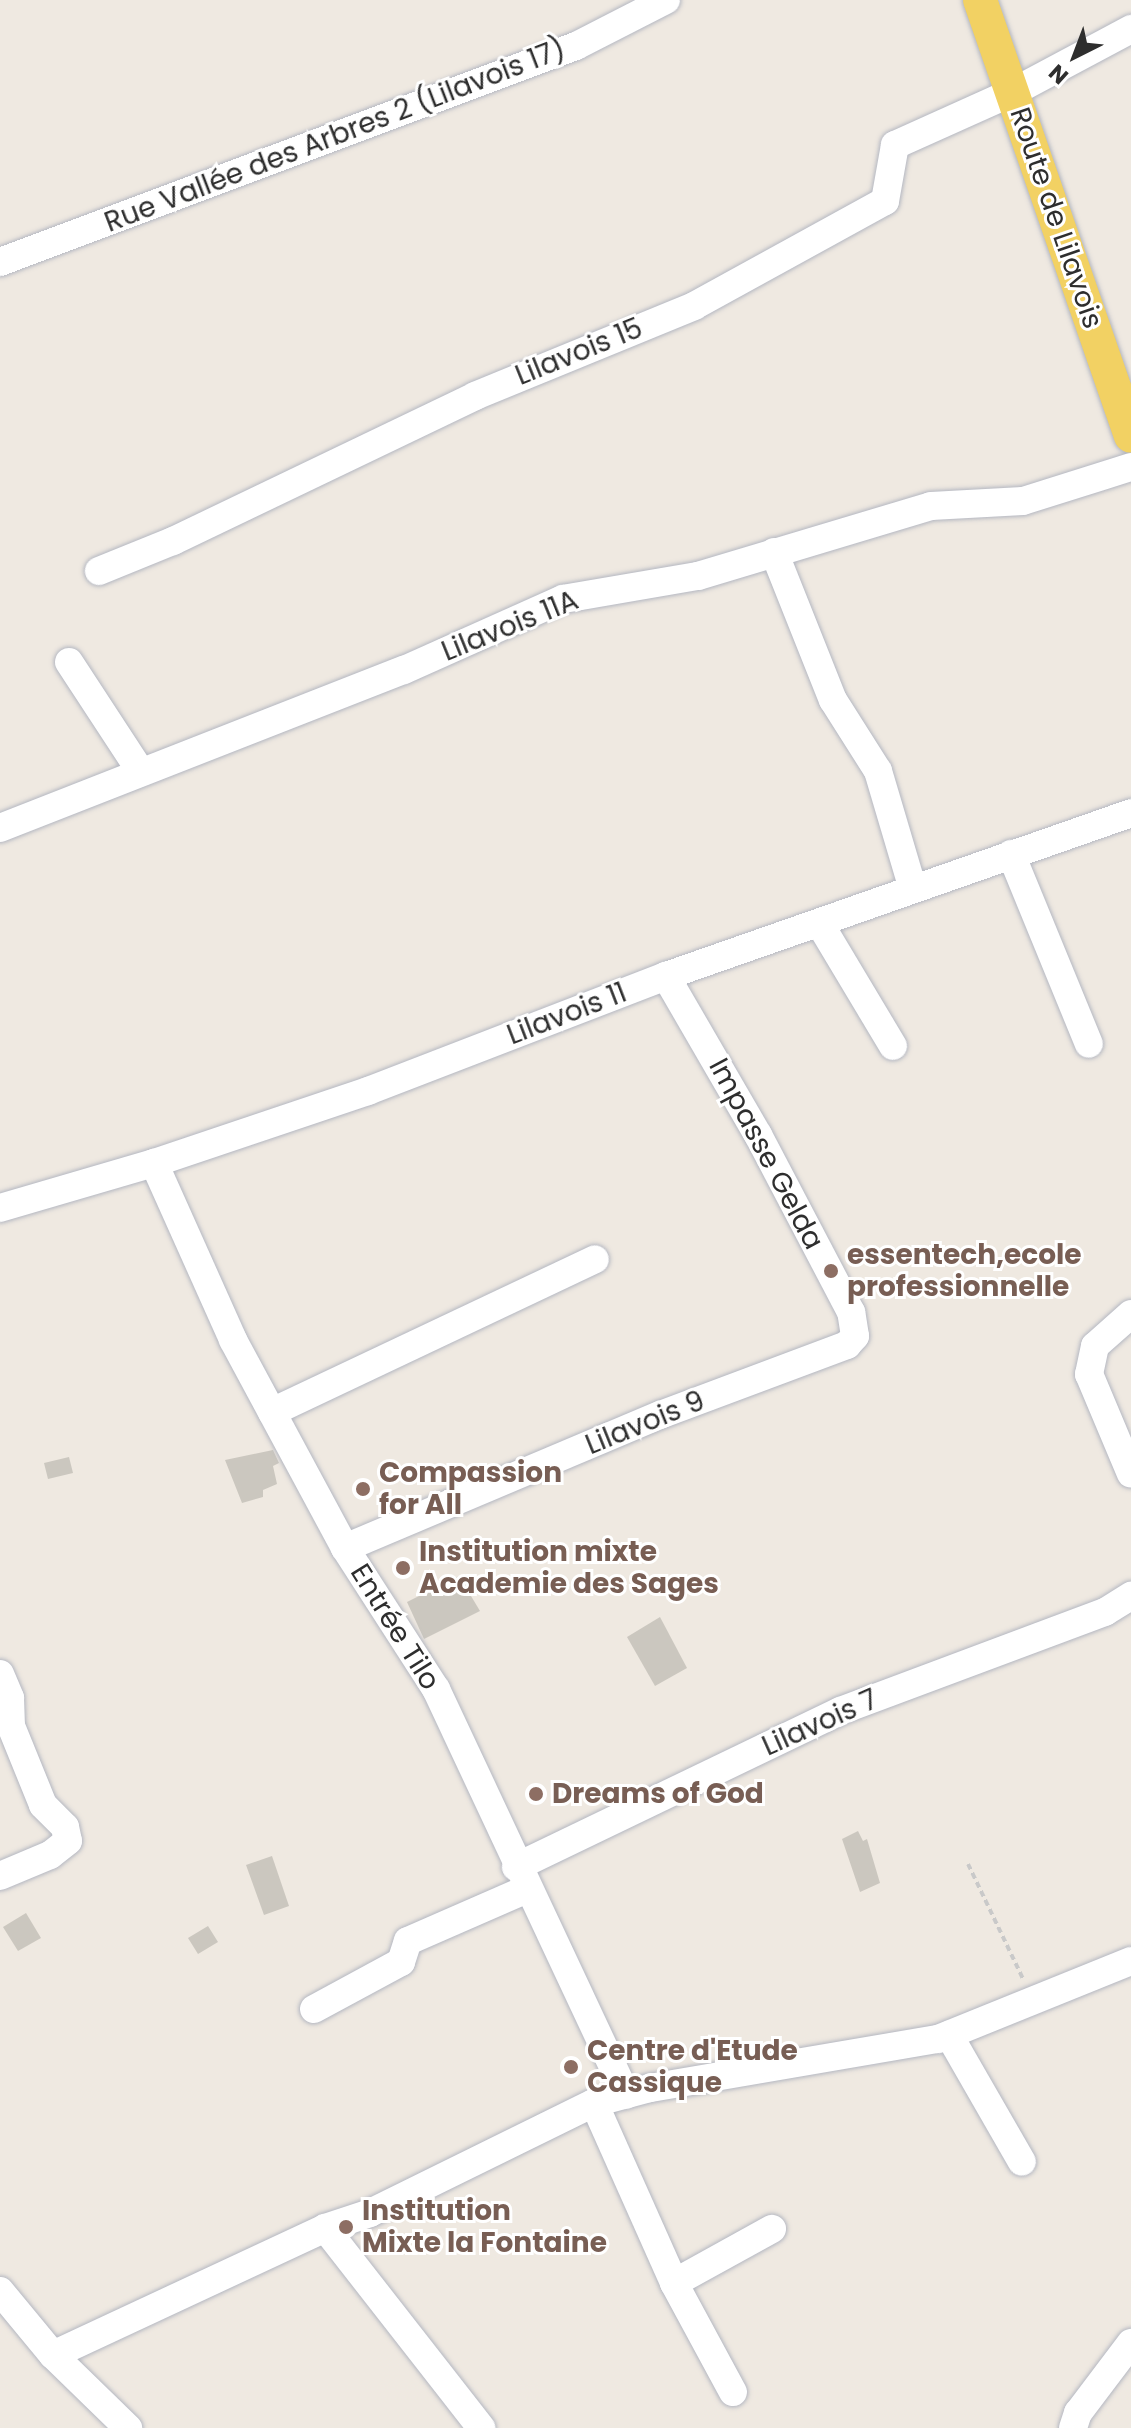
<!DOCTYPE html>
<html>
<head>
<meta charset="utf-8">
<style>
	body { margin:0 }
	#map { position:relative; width:1131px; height:2428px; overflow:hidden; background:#efe9e1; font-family:Poppins,sans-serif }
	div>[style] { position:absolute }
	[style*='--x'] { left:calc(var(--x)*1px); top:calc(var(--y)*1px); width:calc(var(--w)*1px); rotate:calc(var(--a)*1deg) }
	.building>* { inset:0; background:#cbc7bf }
	.path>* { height:4px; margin-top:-2px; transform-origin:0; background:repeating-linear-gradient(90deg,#c9c9c9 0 6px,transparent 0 10px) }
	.roads { filter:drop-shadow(0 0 2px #b4b7c1) drop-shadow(0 0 2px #b4b7c1) }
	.minor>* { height:28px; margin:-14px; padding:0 14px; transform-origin:14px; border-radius:14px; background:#fff }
	.major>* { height:34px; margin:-17px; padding:0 17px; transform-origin:17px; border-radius:17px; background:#f2d163 }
	.dots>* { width:22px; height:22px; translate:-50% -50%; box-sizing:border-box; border:4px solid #fff; border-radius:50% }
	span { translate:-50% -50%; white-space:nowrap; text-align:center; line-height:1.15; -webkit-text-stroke:6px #fff; paint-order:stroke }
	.street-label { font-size:28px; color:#2e2e2e }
	.education-label { font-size:28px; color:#785e54; font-weight:700 }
	.left { translate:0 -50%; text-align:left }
	.north { position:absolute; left:1035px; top:16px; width:80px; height:80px; -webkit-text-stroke:6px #fff; paint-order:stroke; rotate:222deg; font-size:22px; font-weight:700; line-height:32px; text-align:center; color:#2e2e2e }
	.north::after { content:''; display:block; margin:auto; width:28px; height:36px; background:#2e2e2e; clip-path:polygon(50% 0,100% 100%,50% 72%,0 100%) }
</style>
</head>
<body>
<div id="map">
	<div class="building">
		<i style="clip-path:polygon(273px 1450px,279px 1463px,273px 1466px,277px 1484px,263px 1490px,263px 1497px,242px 1503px,225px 1460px)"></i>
		<i style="clip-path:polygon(69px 1457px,73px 1473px,48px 1479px,44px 1463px)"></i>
		<i style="clip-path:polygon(459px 1576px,480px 1611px,424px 1639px,407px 1602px)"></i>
		<i style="clip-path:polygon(660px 1617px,687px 1668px,655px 1686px,627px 1637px)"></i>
		<i style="clip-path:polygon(858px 1831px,863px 1841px,867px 1839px,880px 1883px,860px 1892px,842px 1839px)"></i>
		<i style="clip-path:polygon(272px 1856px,289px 1906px,264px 1915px,246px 1865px)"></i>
		<i style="clip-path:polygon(26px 1913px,41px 1938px,18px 1951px,3px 1927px)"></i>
		<i style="clip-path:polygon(208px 1926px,218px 1942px,198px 1954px,188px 1938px)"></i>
	</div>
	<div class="path">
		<i style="--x:968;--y:1864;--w:127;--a:64.4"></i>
	</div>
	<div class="roads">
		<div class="minor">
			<i style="--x:0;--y:262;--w:615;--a:-20.56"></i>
			<i style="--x:576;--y:46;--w:101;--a:-27.1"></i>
			<i style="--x:774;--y:552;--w:159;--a:68.3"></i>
			<i style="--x:833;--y:700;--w:84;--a:57.6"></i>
			<i style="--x:878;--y:771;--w:123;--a:73.5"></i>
			<i style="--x:99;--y:571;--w:80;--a:-22.1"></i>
			<i style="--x:173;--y:541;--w:335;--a:-25.6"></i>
			<i style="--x:475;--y:396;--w:237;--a:-22.3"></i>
			<i style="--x:694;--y:306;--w:218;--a:-28.8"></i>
			<i style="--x:885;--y:201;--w:57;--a:-79.9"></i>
			<i style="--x:895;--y:145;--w:129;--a:-24.2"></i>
			<i style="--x:1013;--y:92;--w:134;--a:-28.1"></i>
			<i style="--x:69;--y:662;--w:131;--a:56.8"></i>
			<i style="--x:0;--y:828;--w:434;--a:-21.4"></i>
			<i style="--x:404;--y:670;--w:174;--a:-24.1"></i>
			<i style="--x:563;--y:599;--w:137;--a:-9.7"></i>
			<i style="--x:698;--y:576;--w:243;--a:-16.7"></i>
			<i style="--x:931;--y:506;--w:92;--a:-3.1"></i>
			<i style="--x:1023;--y:501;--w:113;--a:-17.5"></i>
			<i style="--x:1011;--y:854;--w:205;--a:67.7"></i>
			<i style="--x:820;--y:924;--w:142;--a:59.1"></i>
			<i style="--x:154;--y:1163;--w:194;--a:65.9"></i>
			<i style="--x:233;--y:1340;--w:236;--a:61.7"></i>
			<i style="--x:345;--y:1548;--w:168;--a:57.2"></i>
			<i style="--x:436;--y:1689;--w:448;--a:64.9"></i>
			<i style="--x:0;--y:1208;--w:160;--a:-16.3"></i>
			<i style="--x:154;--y:1163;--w:226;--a:-18.6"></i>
			<i style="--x:368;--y:1091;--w:319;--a:-21.1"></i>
			<i style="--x:666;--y:976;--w:493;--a:-19.3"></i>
			<i style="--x:1131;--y:1314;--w:48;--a:138.4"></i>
			<i style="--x:1095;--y:1346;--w:29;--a:102"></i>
			<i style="--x:1089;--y:1374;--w:108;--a:67.2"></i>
			<i style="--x:272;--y:1412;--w:357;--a:-25.3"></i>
			<i style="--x:345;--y:1548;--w:342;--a:-22.9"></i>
			<i style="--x:660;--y:1415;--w:200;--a:-20.5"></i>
			<i style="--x:847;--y:1345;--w:12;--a:-48"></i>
			<i style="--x:855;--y:1336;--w:24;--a:-99"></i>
			<i style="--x:851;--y:1312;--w:200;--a:-117.7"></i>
			<i style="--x:758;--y:1135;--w:184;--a:-120.1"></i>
			<i style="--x:0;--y:1674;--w:26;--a:67"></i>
			<i style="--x:10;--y:1698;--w:28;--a:88"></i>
			<i style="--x:11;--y:1726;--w:85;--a:67.9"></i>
			<i style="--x:43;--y:1805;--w:31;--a:45"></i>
			<i style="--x:65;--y:1827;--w:14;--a:78"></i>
			<i style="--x:68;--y:1841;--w:23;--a:142"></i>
			<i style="--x:50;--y:1855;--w:54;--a:157.2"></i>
			<i style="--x:516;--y:1867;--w:360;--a:-25.7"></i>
			<i style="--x:840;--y:1711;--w:283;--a:-20.5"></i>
			<i style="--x:1105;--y:1612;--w:31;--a:-32"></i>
			<i style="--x:314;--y:2009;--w:99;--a:-28.4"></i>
			<i style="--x:401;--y:1962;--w:22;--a:-72"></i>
			<i style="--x:408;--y:1941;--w:130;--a:-23.6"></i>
			<i style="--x:949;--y:2035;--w:146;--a:60.1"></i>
			<i style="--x:594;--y:2103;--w:197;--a:66"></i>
			<i style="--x:674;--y:2283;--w:124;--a:61.6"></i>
			<i style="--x:325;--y:2228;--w:254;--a:52"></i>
			<i style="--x:674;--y:2283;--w:112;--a:-28.9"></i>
			<i style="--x:0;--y:2291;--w:83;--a:50.4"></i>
			<i style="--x:53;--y:2355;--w:105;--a:44.2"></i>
			<i style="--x:53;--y:2355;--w:300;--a:-25"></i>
			<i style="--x:325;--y:2228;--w:47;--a:-18.4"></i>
			<i style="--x:370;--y:2213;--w:250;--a:-26.2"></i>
			<i style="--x:594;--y:2103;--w:58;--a:-15"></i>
			<i style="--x:650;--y:2088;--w:292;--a:-9.7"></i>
			<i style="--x:938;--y:2039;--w:208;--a:-22"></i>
			<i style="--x:1073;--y:2428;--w:16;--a:-72"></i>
			<i style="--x:1078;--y:2413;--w:88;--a:-52.9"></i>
		</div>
		<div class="major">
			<i style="--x:980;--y:0;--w:461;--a:70.9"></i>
		</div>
	</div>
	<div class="dots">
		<i style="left:831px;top:1271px;background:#8d6e63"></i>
		<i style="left:363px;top:1489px;background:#8d6e63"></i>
		<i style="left:403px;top:1568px;background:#8d6e63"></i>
		<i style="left:536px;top:1794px;background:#8d6e63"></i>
		<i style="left:571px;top:2067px;background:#8d6e63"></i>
		<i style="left:346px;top:2227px;background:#8d6e63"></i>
	</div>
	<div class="street-label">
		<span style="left:335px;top:136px;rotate:-21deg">Rue Vallée des Arbres 2 (Lilavois 17)</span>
		<span style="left:1056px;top:218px;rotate:71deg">Route de Lilavois</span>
		<span style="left:579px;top:352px;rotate:-22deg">Lilavois 15</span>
		<span style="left:510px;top:626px;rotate:-22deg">Lilavois 11A</span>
		<span style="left:567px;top:1014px;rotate:-21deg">Lilavois 11</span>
		<span style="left:766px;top:1154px;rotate:62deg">Impasse Gelda</span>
		<span style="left:645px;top:1423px;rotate:-22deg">Lilavois 9</span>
		<span style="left:395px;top:1627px;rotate:58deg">Entrée Tilo</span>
		<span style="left:820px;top:1723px;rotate:-24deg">Lilavois 7</span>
	</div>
	<div class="education-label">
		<span class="left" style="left:847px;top:1271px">essentech,ecole<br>professionnelle</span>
		<span class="left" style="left:379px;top:1489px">Compassion<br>for All</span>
		<span class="left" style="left:419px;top:1568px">Institution mixte<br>Academie des Sages</span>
		<span class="left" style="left:552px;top:1794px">Dreams of God</span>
		<span class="left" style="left:587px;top:2067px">Centre d'Etude<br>Cassique</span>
		<span class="left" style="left:362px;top:2227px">Institution<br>Mixte la Fontaine</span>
	</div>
	<div class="north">N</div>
</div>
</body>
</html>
